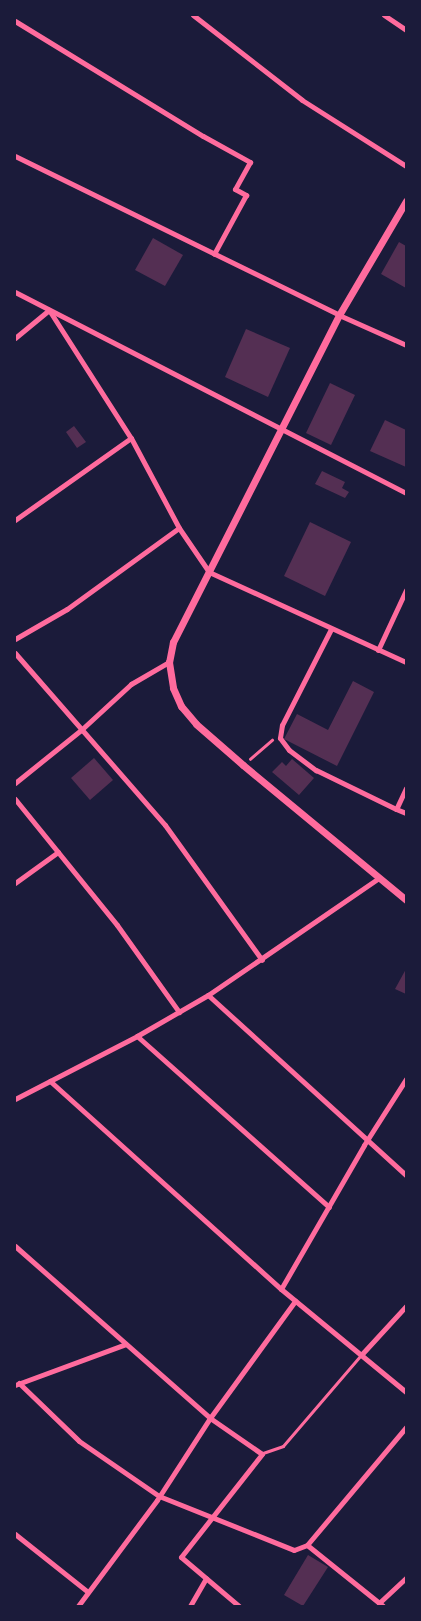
<!DOCTYPE html>
<html>
<head>
<meta charset="utf-8">
<style>
	body { margin:0 }
	#map { position:relative; width:421px; height:1621px; overflow:hidden; background:#1b1b3a; font-family:Manrope,sans-serif }
	div>[style] { position:absolute }
	[style*='--x'] { left:calc(var(--x)*1px); top:calc(var(--y)*1px); width:calc(var(--w)*1px); rotate:calc(var(--a)*1deg) }
	.building>* { inset:0; background:#542f53 }
	.path>* { height:2.5px; margin:-1.25px; padding:0 1.25px; transform-origin:1.25px; border-radius:1.25px; background:#ff6b9d }
	.service>* { height:2.5px; margin:-1.25px; padding:0 1.25px; transform-origin:1.25px; border-radius:1.25px; background:#ff6b9d }
	.minor>* { height:5px; margin:-2.5px; padding:0 2.5px; transform-origin:2.5px; border-radius:2.5px; background:#ff6b9d }
	.tertiary>* { height:7px; margin:-3.5px; padding:0 3.5px; transform-origin:3.5px; border-radius:3.5px; background:#ff6b9d }
	span { translate:-50% -50%; white-space:nowrap; text-align:center; line-height:1.15; -webkit-text-stroke:4.5px #1b1b3a; paint-order:stroke }
	.frame { position:absolute; inset:0; border:16px solid #1b1b3a; pointer-events:none }
</style>
</head>
<body>
<div id="map">
	<div class="building">
		<i style="clip-path:polygon(153px 238px,183px 255px,165px 286px,135px 270px)"></i>
		<i style="clip-path:polygon(399px 242px,406px 246px,406px 288px,381px 274px)"></i>
		<i style="clip-path:polygon(246px 329px,290px 348px,268px 397px,225px 377px)"></i>
		<i style="clip-path:polygon(330px 383px,355px 395px,331px 445px,306px 433px)"></i>
		<i style="clip-path:polygon(385px 420px,406px 430px,406px 467px,370px 451px)"></i>
		<i style="clip-path:polygon(74px 426px,86px 442px,77px 448px,66px 432px)"></i>
		<i style="clip-path:polygon(322px 471px,345px 482px,342px 488px,349px 492px,345px 498px,315px 484px)"></i>
		<i style="clip-path:polygon(310px 522px,351px 542px,325px 596px,284px 576px)"></i>
		<i style="clip-path:polygon(353px 681px,374px 692px,337px 766px,284px 739px,297px 714px,328px 730px)"></i>
		<i style="clip-path:polygon(94px 758px,113px 780px,90px 800px,71px 778px)"></i>
		<i style="clip-path:polygon(292px 759px,314px 778px,299px 795px,272px 772px,282px 762px,286px 766px)"></i>
		<i style="clip-path:polygon(406px 969px,406px 994px,395px 989px)"></i>
		<i style="clip-path:polygon(308px 1555px,328px 1567px,303px 1606px,284px 1595px)"></i>
	</div>
	<div class="path">
		<i style="--x:250;--y:759;--w:29;--a:-41"></i>
	</div>
	<div class="service">
		<i style="--x:263;--y:1453;--w:21;--a:-19"></i>
		<i style="--x:283;--y:1446;--w:120;--a:-49.4"></i>
	</div>
	<div class="minor">
		<i style="--x:193;--y:15;--w:138;--a:37.9"></i>
		<i style="--x:302;--y:100;--w:123;--a:32.4"></i>
		<i style="--x:384;--y:15;--w:27;--a:34"></i>
		<i style="--x:15;--y:21;--w:220;--a:31.5"></i>
		<i style="--x:203;--y:136;--w:54;--a:29"></i>
		<i style="--x:250;--y:162;--w:31;--a:119"></i>
		<i style="--x:235;--y:189;--w:13;--a:29"></i>
		<i style="--x:246;--y:195;--w:67;--a:118.5"></i>
		<i style="--x:15;--y:156;--w:361;--a:26.1"></i>
		<i style="--x:339;--y:315;--w:73;--a:24.1"></i>
		<i style="--x:15;--y:292;--w:440;--a:27.2"></i>
		<i style="--x:15;--y:338;--w:44;--a:-39.5"></i>
		<i style="--x:49;--y:310;--w:152;--a:57.4"></i>
		<i style="--x:131;--y:438;--w:102;--a:61.9"></i>
		<i style="--x:179;--y:528;--w:53;--a:55.7"></i>
		<i style="--x:209;--y:572;--w:217;--a:24.6"></i>
		<i style="--x:15;--y:520;--w:142;--a:-35.3"></i>
		<i style="--x:331;--y:629;--w:108;--a:117"></i>
		<i style="--x:282;--y:725;--w:13;--a:99"></i>
		<i style="--x:280;--y:738;--w:15;--a:53"></i>
		<i style="--x:289;--y:750;--w:34;--a:37"></i>
		<i style="--x:316;--y:770;--w:89;--a:26"></i>
		<i style="--x:15;--y:639;--w:60;--a:-30"></i>
		<i style="--x:67;--y:609;--w:138;--a:-35.9"></i>
		<i style="--x:378;--y:650;--w:66;--a:-65"></i>
		<i style="--x:15;--y:653;--w:228;--a:48.9"></i>
		<i style="--x:165;--y:825;--w:166;--a:54.3"></i>
		<i style="--x:15;--y:783;--w:85;--a:-38.8"></i>
		<i style="--x:81;--y:730;--w:68;--a:-42.6"></i>
		<i style="--x:131;--y:684;--w:44;--a:-30.1"></i>
		<i style="--x:406;--y:788;--w:23;--a:115"></i>
		<i style="--x:396;--y:809;--w:11;--a:22"></i>
		<i style="--x:15;--y:799;--w:162;--a:51"></i>
		<i style="--x:117;--y:925;--w:107;--a:54.5"></i>
		<i style="--x:15;--y:883;--w:53;--a:-35.8"></i>
		<i style="--x:208;--y:995;--w:268;--a:42.3"></i>
		<i style="--x:137;--y:1036;--w:257;--a:41.7"></i>
		<i style="--x:50;--y:1081;--w:311;--a:42"></i>
		<i style="--x:281;--y:1289;--w:162;--a:39.5"></i>
		<i style="--x:15;--y:1099;--w:137;--a:-27.3"></i>
		<i style="--x:137;--y:1036;--w:82;--a:-30"></i>
		<i style="--x:208;--y:995;--w:207;--a:-34.4"></i>
		<i style="--x:15;--y:1246;--w:260;--a:41.4"></i>
		<i style="--x:210;--y:1418;--w:63;--a:34.7"></i>
		<i style="--x:262;--y:1454;--w:131;--a:128.2"></i>
		<i style="--x:181;--y:1557;--w:76;--a:40.2"></i>
		<i style="--x:281;--y:1289;--w:166;--a:-60"></i>
		<i style="--x:364;--y:1145;--w:78;--a:-57.5"></i>
		<i style="--x:361;--y:1355;--w:67;--a:-47.4"></i>
		<i style="--x:19;--y:1383;--w:83;--a:44"></i>
		<i style="--x:79;--y:1441;--w:97;--a:34.5"></i>
		<i style="--x:159;--y:1496;--w:145;--a:21.8"></i>
		<i style="--x:294;--y:1550;--w:14;--a:-21"></i>
		<i style="--x:15;--y:1385;--w:118;--a:-20.3"></i>
		<i style="--x:15;--y:1534;--w:93;--a:38.5"></i>
		<i style="--x:379;--y:1603;--w:37;--a:-43"></i>
		<i style="--x:78;--y:1606;--w:132;--a:-53.3"></i>
		<i style="--x:157;--y:1500;--w:98;--a:-57.1"></i>
		<i style="--x:210;--y:1418;--w:145;--a:-54"></i>
		<i style="--x:190;--y:1606;--w:32;--a:-60"></i>
		<i style="--x:383;--y:1606;--w:97;--a:-141.2"></i>
		<i style="--x:307;--y:1545;--w:154;--a:-50"></i>
	</div>
	<div class="tertiary">
		<i style="--x:406;--y:201;--w:132;--a:120.4"></i>
		<i style="--x:339;--y:315;--w:367;--a:116.9"></i>
		<i style="--x:173;--y:642;--w:20;--a:101"></i>
		<i style="--x:169;--y:662;--w:26;--a:81"></i>
		<i style="--x:173;--y:688;--w:20;--a:66"></i>
		<i style="--x:181;--y:706;--w:23;--a:50"></i>
		<i style="--x:196;--y:724;--w:62;--a:41.1"></i>
		<i style="--x:243;--y:765;--w:212;--a:39.6"></i>
	</div>
	<div class="frame"></div>
</div>
</body>
</html>
